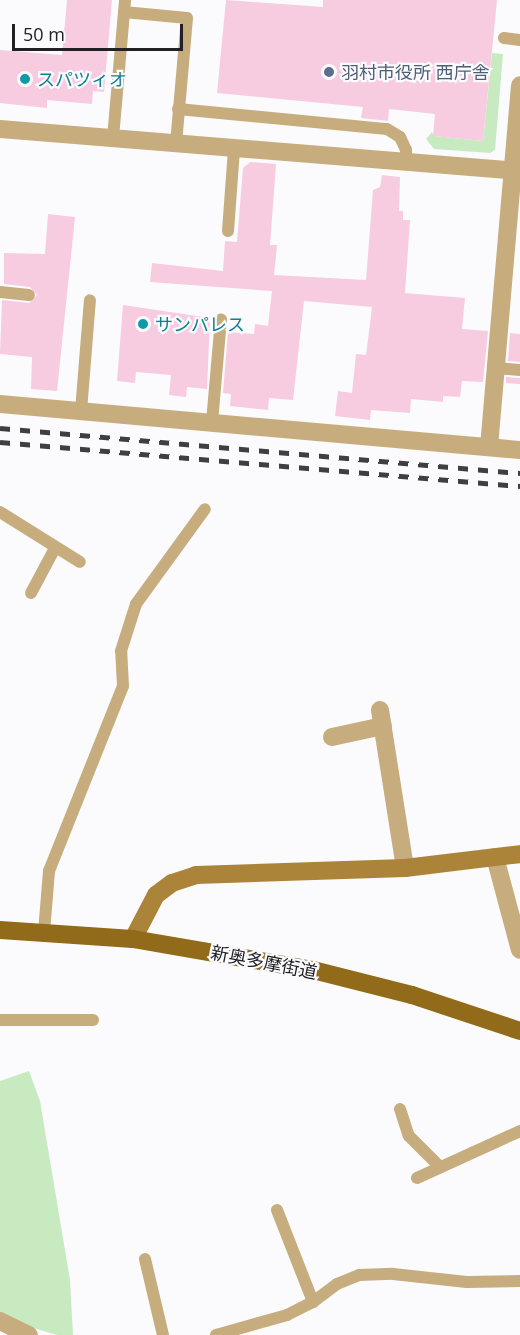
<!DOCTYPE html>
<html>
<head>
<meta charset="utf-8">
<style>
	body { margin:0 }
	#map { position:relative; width:520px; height:1335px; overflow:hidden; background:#fbfbfe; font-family:"Open Sans","Noto Sans JP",sans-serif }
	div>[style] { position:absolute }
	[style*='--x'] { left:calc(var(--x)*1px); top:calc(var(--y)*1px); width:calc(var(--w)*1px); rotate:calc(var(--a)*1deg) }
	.green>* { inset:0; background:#c8eac1 }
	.building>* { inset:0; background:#f7cbe0 }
	.lane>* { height:12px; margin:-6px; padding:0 6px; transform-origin:6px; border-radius:6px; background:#c7ac7e }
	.street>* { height:18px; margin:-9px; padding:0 9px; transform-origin:9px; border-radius:9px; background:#c7ac7e }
	.secondary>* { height:18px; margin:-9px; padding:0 9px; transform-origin:9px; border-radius:9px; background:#ac8439 }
	.primary>* { height:18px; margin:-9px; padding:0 9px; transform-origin:9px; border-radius:9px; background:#916a1a }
	.rail>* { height:4.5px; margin-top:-2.25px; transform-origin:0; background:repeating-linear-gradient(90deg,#3f3e43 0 10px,transparent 0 20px) }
	.dots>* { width:16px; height:16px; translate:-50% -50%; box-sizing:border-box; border:3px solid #fbfbfe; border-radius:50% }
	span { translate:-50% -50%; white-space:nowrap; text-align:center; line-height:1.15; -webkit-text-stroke:4.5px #fbfbfe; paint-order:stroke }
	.service-label { font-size:18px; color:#4e5e75 }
	.left { translate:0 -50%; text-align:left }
	.culture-label { font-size:18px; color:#0d838f }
	.street-label { font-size:18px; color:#212025 }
	.scale { position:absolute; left:12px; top:24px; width:171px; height:27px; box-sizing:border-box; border:3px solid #212025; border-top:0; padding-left:8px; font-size:18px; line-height:21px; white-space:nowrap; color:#212025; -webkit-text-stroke:4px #fbfbfe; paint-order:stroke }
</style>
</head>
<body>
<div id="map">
	<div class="green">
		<i style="clip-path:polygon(492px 53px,503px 54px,495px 150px,490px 153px,434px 149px,426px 139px,432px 132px,434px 136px,483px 141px)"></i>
		<i style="clip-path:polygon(29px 1071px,40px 1101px,70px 1280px,73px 1335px,57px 1335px,0 1318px,0 1081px)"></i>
	</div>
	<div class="building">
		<i style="clip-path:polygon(67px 0,112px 0,104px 92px,93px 91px,92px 104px,47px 100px,47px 108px,0 103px,0 50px,62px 55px)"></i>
		<i style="clip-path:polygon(226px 0,323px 7px,323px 0,497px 0,483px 141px,433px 136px,435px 114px,389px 109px,388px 121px,361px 118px,363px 107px,217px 93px)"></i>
		<i style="clip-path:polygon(250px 162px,276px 164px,270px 245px,277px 245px,274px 275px,366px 280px,373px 190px,380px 187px,382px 175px,400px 177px,399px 211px,403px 211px,403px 220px,410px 220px,405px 293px,465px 298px,462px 329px,488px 331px,483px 382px,462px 381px,460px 397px,443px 396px,443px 402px,411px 399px,410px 413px,371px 410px,370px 420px,335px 416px,338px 391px,352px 393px,356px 354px,366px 355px,372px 307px,304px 301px,293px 400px,269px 398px,268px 410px,230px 406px,231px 394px,223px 393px,228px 332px,254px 334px,255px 324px,268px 326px,272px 291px,150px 282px,152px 263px,223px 271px,225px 241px,237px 242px,243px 168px)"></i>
		<i style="clip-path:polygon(48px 214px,75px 217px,57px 391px,31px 389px,32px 357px,0 354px,2px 300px,29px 303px,37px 295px,30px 287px,4px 284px,4px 253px,45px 254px)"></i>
		<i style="clip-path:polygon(123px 305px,210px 318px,207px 389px,187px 387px,186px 397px,169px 395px,171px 375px,136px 372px,135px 383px,117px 381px)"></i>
		<i style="clip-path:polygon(510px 333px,520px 334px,520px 362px,508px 361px)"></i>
		<i style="clip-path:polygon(506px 377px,520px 378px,520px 384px,506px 383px)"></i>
	</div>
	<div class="lane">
		<i style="--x:124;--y:12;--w:63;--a:5.4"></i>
		<i style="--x:187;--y:18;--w:126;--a:95"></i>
		<i style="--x:504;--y:38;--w:16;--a:7"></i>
		<i style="--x:178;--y:109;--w:210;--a:5.5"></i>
		<i style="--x:387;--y:129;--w:15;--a:32"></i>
		<i style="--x:400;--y:137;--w:14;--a:65"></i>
		<i style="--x:406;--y:150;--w:13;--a:90"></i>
		<i style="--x:113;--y:138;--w:139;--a:-85"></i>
		<i style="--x:228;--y:231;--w:82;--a:-85.8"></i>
		<i style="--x:0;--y:292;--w:29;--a:6"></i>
		<i style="--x:496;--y:368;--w:24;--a:5"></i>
		<i style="--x:81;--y:411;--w:111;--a:-85.4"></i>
		<i style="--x:212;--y:422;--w:103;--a:-85"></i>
		<i style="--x:0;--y:512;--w:94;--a:32"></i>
		<i style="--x:31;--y:593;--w:51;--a:-61.9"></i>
		<i style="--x:44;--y:932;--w:61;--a:-85.3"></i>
		<i style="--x:49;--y:871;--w:199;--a:-68.2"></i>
		<i style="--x:123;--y:686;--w:35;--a:-93"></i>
		<i style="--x:121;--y:651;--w:49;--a:-72.3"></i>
		<i style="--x:136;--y:604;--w:117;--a:-54"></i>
		<i style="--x:0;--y:1020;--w:93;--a:0"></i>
		<i style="--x:400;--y:1109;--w:28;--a:72"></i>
		<i style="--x:409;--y:1136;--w:44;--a:45"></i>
		<i style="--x:417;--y:1178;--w:113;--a:-24.5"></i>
		<i style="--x:277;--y:1210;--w:99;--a:68.6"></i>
		<i style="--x:313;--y:1302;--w:30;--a:-37"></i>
		<i style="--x:337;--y:1284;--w:24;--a:-22"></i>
		<i style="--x:359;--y:1275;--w:34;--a:-2"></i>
		<i style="--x:393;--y:1274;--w:74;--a:6.2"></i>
		<i style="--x:467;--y:1282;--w:53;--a:-1.1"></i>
		<i style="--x:145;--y:1259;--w:78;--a:76.7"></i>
		<i style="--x:216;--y:1335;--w:74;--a:-15.7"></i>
		<i style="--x:287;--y:1315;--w:29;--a:-27"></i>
	</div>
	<div class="street">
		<i style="--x:0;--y:129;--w:522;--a:4.62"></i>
		<i style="--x:0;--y:404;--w:522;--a:5.06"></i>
		<i style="--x:489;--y:447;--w:363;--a:-85.1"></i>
		<i style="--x:380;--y:710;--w:160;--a:81"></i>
		<i style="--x:332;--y:737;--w:52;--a:-12.2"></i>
		<i style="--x:495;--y:857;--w:96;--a:75"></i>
		<i style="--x:0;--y:1321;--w:32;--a:26"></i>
	</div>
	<div class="secondary">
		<i style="--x:133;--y:939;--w:50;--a:-62.4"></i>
		<i style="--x:156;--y:895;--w:20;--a:-37"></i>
		<i style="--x:172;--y:883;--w:25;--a:-18"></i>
		<i style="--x:196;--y:875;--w:209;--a:-1.9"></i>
		<i style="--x:405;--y:868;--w:116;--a:-6.9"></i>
	</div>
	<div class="primary">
		<i style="--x:0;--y:930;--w:133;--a:3.9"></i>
		<i style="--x:133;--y:939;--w:183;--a:9.8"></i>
		<i style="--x:313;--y:970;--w:102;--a:14.2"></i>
		<i style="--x:412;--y:995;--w:114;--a:18.4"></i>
	</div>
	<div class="rail">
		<i style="--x:0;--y:428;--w:522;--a:4.95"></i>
		<i style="--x:0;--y:442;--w:522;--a:4.84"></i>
	</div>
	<div class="dots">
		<i style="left:329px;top:72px;background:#5c6f8a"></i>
		<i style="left:25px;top:79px;background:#0f9aa8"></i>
		<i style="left:143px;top:324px;background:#0f9aa8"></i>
	</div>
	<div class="service-label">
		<span class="left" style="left:341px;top:72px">羽村市役所 西庁舎</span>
	</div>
	<div class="culture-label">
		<span class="left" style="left:37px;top:79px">スパツィオ</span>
		<span class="left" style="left:155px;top:324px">サンパレス</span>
	</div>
	<div class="street-label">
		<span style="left:264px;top:962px;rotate:11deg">新奥多摩街道</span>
	</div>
	<div class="scale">50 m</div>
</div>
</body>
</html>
